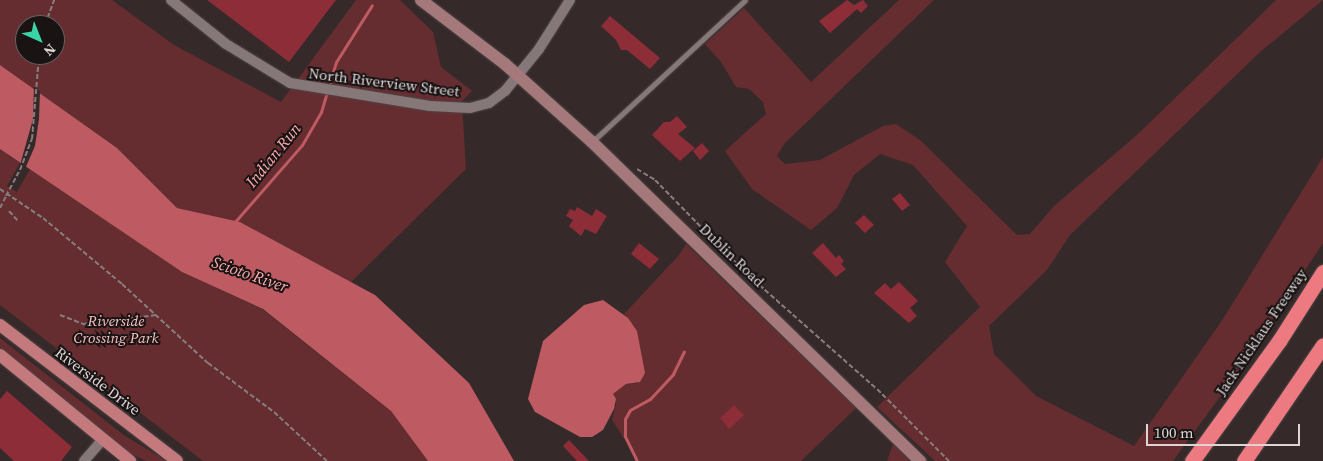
<!DOCTYPE html>
<html>
<head>
<meta charset="utf-8">
<style>
	body { margin:0 }
	#map { position:relative; width:1323px; height:461px; overflow:hidden; background:#352929; font-family:"Source Serif 4",serif }
	div>[style] { position:absolute }
	[style*='--x'] { left:calc(var(--x)*1px); top:calc(var(--y)*1px); width:calc(var(--w)*1px); rotate:calc(var(--a)*1deg) }
	.green>* { inset:0; background:#662d31 }
	.water>* { inset:0; background:#be5a61 }
	.pier>* { inset:0; background:#352929 }
	.stream>* { height:3px; margin:-1.5px; padding:0 1.5px; transform-origin:1.5px; border-radius:1.5px; background:#be5a61 }
	.building>* { inset:0; background:#8d2d38 }
	.path>* { height:2px; margin-top:-1px; transform-origin:0; background:repeating-linear-gradient(90deg,#877d7d 0 5px,transparent 0 7.5px) }
	.roads { filter:drop-shadow(0 0 1px #4e4545) drop-shadow(0 0 1px #4e4545) }
	.lane>* { height:5px; margin:-2.5px; padding:0 2.5px; transform-origin:2.5px; border-radius:2.5px; background:#867878 }
	.street>* { height:10px; margin:-5px; padding:0 5px; transform-origin:5px; border-radius:5px; background:#867878 }
	.secondary>* { height:12px; margin:-6px; padding:0 6px; transform-origin:6px; border-radius:6px; background:#a5787b }
	.primary>* { height:12px; margin:-6px; padding:0 6px; transform-origin:6px; border-radius:6px; background:#c4797d }
	.highway>* { height:15px; margin:-7.5px; padding:0 7.5px; transform-origin:7.5px; border-radius:7.5px; background:#ed7981 }
	.path-bridge>* { height:2px; margin-top:-1px; transform-origin:0; background:repeating-linear-gradient(90deg,#877d7d 0 5px,transparent 0 7.5px) }
	span { translate:-50% -50%; white-space:nowrap; text-align:center; line-height:1.15; -webkit-text-stroke:4px #191313; paint-order:stroke }
	.street-label { font-size:15px; color:#ddd5d5 }
	.park-label { font-size:15px; color:#f7c0c0; font-style:italic }
	.water-label { font-size:16px; color:#fbabad; font-style:italic }
	.north { position:absolute; left:15px; top:15px; width:50px; height:50px; box-sizing:border-box; background:#191313; border:1px solid #676161; border-radius:50%; rotate:136deg; font-size:14px; font-weight:700; line-height:20px; text-align:center; color:#ddd5d5 }
	.north::after { content:''; display:block; margin:auto; width:18px; height:22px; background:#3ad4a5; clip-path:polygon(50% 0,100% 100%,50% 72%,0 100%) }
	.scale { position:absolute; left:1146px; top:424px; width:154px; height:22px; box-sizing:border-box; border:2px solid #ddd5d5; border-top:0; padding-left:6px; font-size:15px; line-height:18px; white-space:nowrap; color:#ddd5d5; -webkit-text-stroke:4px #191313; paint-order:stroke }
</style>
</head>
<body>
<div id="map">
	<div class="green">
		<i style="clip-path:polygon(evenodd,0 0,112px 0,174px 45px,281px 102px,356px 0,400px 0,433px 32px,441px 67px,472px 91px,462px 101px,466px 169px,351px 282px,240px 222px,177px 208px,117px 148px,0 65px,0 0,25px 25px,55px 25px,55px 55px,25px 55px,25px 25px)"></i>
		<i style="clip-path:polygon(899px 0,934px 0,784px 144px,777px 156px,785px 164px,820px 160px,883px 126px,896px 124px,920px 140px,1017px 235px,1030px 234px,1054px 206px,1138px 134px,1276px 0,1323px 0,1259px 53px,1070px 235px,1047px 270px,989px 326px,994px 354px,1036px 396px,1134px 446px,1223px 319px,1323px 157px,1323px 243px,1233px 379px,1173px 461px,935px 461px,877px 407px,980px 307px,945px 262px,967px 226px,913px 165px,880px 154px,854px 175px,837px 208px,811px 230px,752px 189px,725px 151px,766px 114px,763px 102px,749px 89px,736px 87px,721px 62px,705px 44px,744px 8px,811px 82px)"></i>
		<i style="clip-path:polygon(0 149px,20px 163px,7px 186px,17px 192px,30px 169px,182px 272px,262px 309px,391px 411px,428px 461px,203px 461px,0 305px)"></i>
		<i style="clip-path:polygon(686px 244px,856px 408px,801px 461px,639px 461px,612px 420px,616px 404px,613px 394px,626px 384px,638px 383px,637px 331px,624px 314px,679px 255px)"></i>
		<i style="clip-path:polygon(0 338px,125px 436px,167px 461px,146px 461px,120px 448px,0 347px)"></i>
		<i style="clip-path:polygon(893px 444px,910px 461px,887px 461px)"></i>
	</div>
	<div class="water">
		<i style="clip-path:polygon(0 65px,117px 148px,177px 208px,240px 222px,375px 295px,469px 383px,514px 461px,428px 461px,391px 411px,263px 309px,182px 272px,0 149px)"></i>
		<i style="clip-path:polygon(603px 300px,628px 318px,637px 331px,645px 373px,640px 382px,626px 384px,613px 394px,616px 399px,614px 409px,603px 430px,592px 437px,580px 437px,535px 412px,528px 399px,543px 341px,584px 305px)"></i>
	</div>
	<div class="pier">
		<i style="clip-path:polygon(34px 86px,40px 91px,39px 119px,35px 146px,25px 169px,20px 165px,33px 119px)"></i>
	</div>
	<div class="stream">
		<i style="--x:233;--y:224;--w:105;--a:-48.9"></i>
		<i style="--x:302;--y:145;--w:38;--a:-60"></i>
		<i style="--x:321;--y:112;--w:52;--a:-73.3"></i>
		<i style="--x:336;--y:62;--w:67;--a:-57.7"></i>
		<i style="--x:637;--y:461;--w:28;--a:-116"></i>
		<i style="--x:625;--y:436;--w:17;--a:-90"></i>
		<i style="--x:625;--y:419;--w:10;--a:-61"></i>
		<i style="--x:630;--y:410;--w:23;--a:-29"></i>
		<i style="--x:650;--y:399;--w:34;--a:-47"></i>
		<i style="--x:673;--y:374;--w:25;--a:-64"></i>
	</div>
	<div class="building">
		<i style="clip-path:polygon(207px 0,336px 0,289px 62px)"></i>
		<i style="clip-path:polygon(847px 0,854px 5px,863px 0,868px 6px,861px 13px,857px 9px,830px 33px,819px 21px)"></i>
		<i style="clip-path:polygon(610px 16px,660px 58px,650px 69px,627px 50px,621px 50px,616px 40px,601px 26px)"></i>
		<i style="clip-path:polygon(677px 116px,687px 127px,678px 134px,695px 148px,680px 161px,652px 135px,664px 122px,670px 122px)"></i>
		<i style="clip-path:polygon(702px 143px,709px 151px,700px 160px,693px 151px)"></i>
		<i style="clip-path:polygon(900px 193px,910px 205px,902px 211px,892px 199px)"></i>
		<i style="clip-path:polygon(577px 207px,592px 216px,596px 209px,607px 216px,596px 234px,585px 229px,581px 236px,569px 226px,573px 220px,566px 216px,570px 209px,575px 211px)"></i>
		<i style="clip-path:polygon(864px 215px,874px 225px,865px 233px,855px 223px)"></i>
		<i style="clip-path:polygon(639px 243px,659px 259px,650px 269px,631px 254px)"></i>
		<i style="clip-path:polygon(823px 243px,836px 258px,839px 255px,844px 261px,841px 264px,846px 269px,836px 277px,812px 253px)"></i>
		<i style="clip-path:polygon(899px 282px,918px 301px,910px 308px,917px 316px,909px 323px,874px 293px,885px 283px,891px 289px)"></i>
		<i style="clip-path:polygon(7px 391px,72px 447px,61px 461px,14px 461px,0 448px,0 399px)"></i>
		<i style="clip-path:polygon(734px 405px,744px 415px,729px 429px,720px 418px)"></i>
		<i style="clip-path:polygon(569px 440px,589px 461px,577px 461px,563px 446px)"></i>
	</div>
	<div class="path">
		<i style="--x:45;--y:25;--w:27;--a:-70"></i>
		<i style="--x:637;--y:169;--w:21;--a:31"></i>
		<i style="--x:655;--y:180;--w:133;--a:45.6"></i>
		<i style="--x:748;--y:275;--w:172;--a:41.5"></i>
		<i style="--x:877;--y:389;--w:102;--a:45"></i>
		<i style="--x:0;--y:189;--w:52;--a:34"></i>
		<i style="--x:43;--y:218;--w:103;--a:39.9"></i>
		<i style="--x:122;--y:284;--w:117;--a:42.6"></i>
		<i style="--x:208;--y:363;--w:82;--a:36.6"></i>
		<i style="--x:274;--y:412;--w:72;--a:42.8"></i>
		<i style="--x:0;--y:208;--w:13;--a:-63"></i>
		<i style="--x:9;--y:211;--w:13;--a:48"></i>
		<i style="--x:60;--y:315;--w:26;--a:21"></i>
		<i style="--x:84;--y:324;--w:73;--a:-7.1"></i>
	</div>
	<div class="roads">
		<div class="lane">
			<i style="--x:593;--y:141;--w:207;--a:-42.8"></i>
		</div>
		<div class="street">
			<i style="--x:171;--y:0;--w:70;--a:38.7"></i>
			<i style="--x:226;--y:44;--w:75;--a:31.4"></i>
			<i style="--x:290;--y:83;--w:142;--a:9.3"></i>
			<i style="--x:430;--y:106;--w:40;--a:2.9"></i>
			<i style="--x:470;--y:108;--w:20;--a:-15"></i>
			<i style="--x:489;--y:103;--w:20;--a:-37"></i>
			<i style="--x:505;--y:91;--w:54;--a:-51"></i>
			<i style="--x:539;--y:49;--w:58;--a:-57.7"></i>
			<i style="--x:84;--y:461;--w:28;--a:-49"></i>
		</div>
		<div class="secondary">
			<i style="--x:421;--y:0;--w:106;--a:37.3"></i>
			<i style="--x:505;--y:64;--w:117;--a:41.9"></i>
			<i style="--x:592;--y:142;--w:458;--a:44.2"></i>
		</div>
		<div class="primary">
			<i style="--x:0;--y:325;--w:223;--a:37.5"></i>
			<i style="--x:0;--y:355;--w:168;--a:39.2"></i>
		</div>
		<div class="highway">
			<i style="--x:1192;--y:461;--w:148;--a:-54.1"></i>
			<i style="--x:1279;--y:341;--w:82;--a:-57.5"></i>
			<i style="--x:1244;--y:461;--w:140;--a:-55.7"></i>
		</div>
	</div>
	<div class="path-bridge">
		<i style="--x:6;--y:196;--w:30;--a:-62"></i>
		<i style="--x:20;--y:170;--w:33;--a:-69"></i>
		<i style="--x:32;--y:139;--w:84;--a:-85.2"></i>
	</div>
	<div class="street-label">
		<span style="left:384px;top:82px;rotate:7deg">North Riverview Street</span>
		<span style="left:732px;top:255px;rotate:44deg">Dublin Road</span>
		<span style="left:1261px;top:332px;rotate:-56deg">Jack Nicklaus Freeway</span>
		<span style="left:98px;top:381px;rotate:37deg">Riverside Drive</span>
	</div>
	<div class="park-label">
		<span style="left:116px;top:329px">Riverside<br>Crossing Park</span>
	</div>
	<div class="water-label">
		<span style="left:273px;top:155px;rotate:-51deg">Indian Run</span>
		<span style="left:250px;top:274px;rotate:19deg">Scioto River</span>
	</div>
	<div class="north">N</div>
	<div class="scale">100 m</div>
</div>
</body>
</html>
